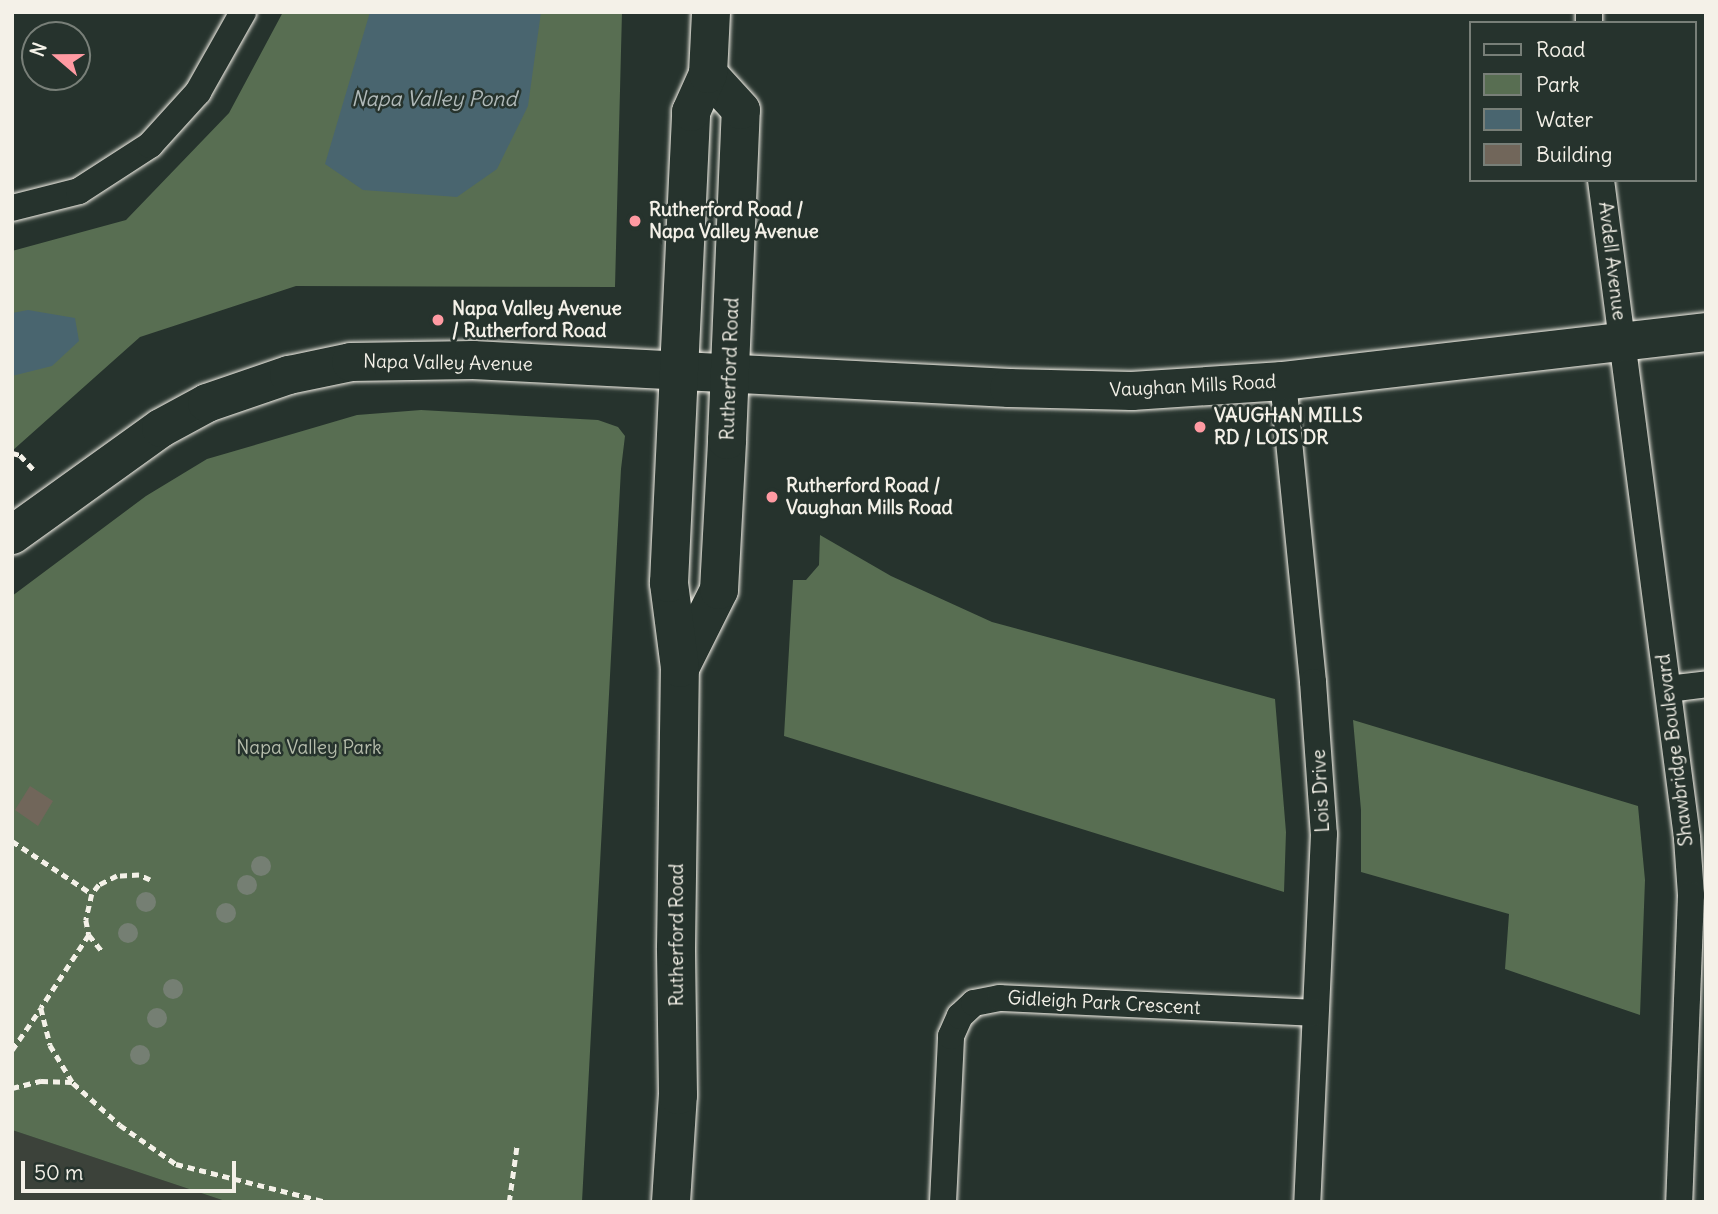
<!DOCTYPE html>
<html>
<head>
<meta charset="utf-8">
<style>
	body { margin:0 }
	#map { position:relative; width:1718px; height:1214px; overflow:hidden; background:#26332d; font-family:Delius,sans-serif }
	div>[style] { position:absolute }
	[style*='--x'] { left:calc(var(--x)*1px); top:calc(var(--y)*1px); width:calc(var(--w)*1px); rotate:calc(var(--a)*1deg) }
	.built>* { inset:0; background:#3c423a }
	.green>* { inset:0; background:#586e52 }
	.water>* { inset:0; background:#49656f }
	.building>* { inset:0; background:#71665a }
	.path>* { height:4.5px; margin-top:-2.25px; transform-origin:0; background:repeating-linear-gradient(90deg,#f4f1e8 0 7px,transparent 0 12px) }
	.roads { filter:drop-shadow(0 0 2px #f4f1e8) drop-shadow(0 0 2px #f4f1e8) }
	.street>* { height:26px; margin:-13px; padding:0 13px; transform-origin:13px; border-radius:13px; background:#26332d }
	.secondary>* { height:38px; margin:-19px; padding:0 19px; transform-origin:19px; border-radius:19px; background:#26332d }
	.trees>* { width:20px; height:20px; margin:-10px; border-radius:50%; background:#757f73 }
	.dots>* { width:19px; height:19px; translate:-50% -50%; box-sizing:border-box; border:4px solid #26332d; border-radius:50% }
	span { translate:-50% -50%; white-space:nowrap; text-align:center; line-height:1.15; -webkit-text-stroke:5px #26332d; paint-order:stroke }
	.poi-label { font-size:19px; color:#f4f1e8; font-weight:700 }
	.left { translate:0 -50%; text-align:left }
	.street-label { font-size:19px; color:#f4f1e8 }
	.park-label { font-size:19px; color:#b6bdac }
	.water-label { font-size:21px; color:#b0b9b8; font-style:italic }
	.frame { position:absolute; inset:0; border:14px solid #f4f1e8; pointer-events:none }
	.legend { position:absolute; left:1469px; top:21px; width:228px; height:161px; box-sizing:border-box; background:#26332d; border:2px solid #787f78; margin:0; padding:9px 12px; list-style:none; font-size:21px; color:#f4f1e8 }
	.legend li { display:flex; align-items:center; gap:14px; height:35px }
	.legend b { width:35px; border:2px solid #787f78 }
	.north { position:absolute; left:21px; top:21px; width:70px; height:70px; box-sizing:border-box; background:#26332d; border:2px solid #787f78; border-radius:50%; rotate:290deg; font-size:19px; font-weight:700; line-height:28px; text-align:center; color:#f4f1e8 }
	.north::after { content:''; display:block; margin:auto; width:24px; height:32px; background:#ff9aa2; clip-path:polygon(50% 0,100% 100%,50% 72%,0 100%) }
	.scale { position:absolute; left:21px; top:1161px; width:215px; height:32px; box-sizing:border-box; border:4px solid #f4f1e8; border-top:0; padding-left:9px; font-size:21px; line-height:24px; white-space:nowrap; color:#f4f1e8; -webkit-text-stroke:5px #26332d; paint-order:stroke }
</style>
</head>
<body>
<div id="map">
	<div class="built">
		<i style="clip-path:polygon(12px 1130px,228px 1202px,12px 1202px)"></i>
	</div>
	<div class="green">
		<i style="clip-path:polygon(283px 12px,622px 12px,615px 287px,296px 286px,140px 337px,12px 451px,12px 251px,126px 220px,229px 113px)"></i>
		<i style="clip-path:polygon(421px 410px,598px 420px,618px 427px,625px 436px,621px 469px,582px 1202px,228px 1202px,12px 1130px,12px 596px,146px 496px,207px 459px,357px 415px)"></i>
		<i style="clip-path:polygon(820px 535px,891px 576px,992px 622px,1275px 699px,1286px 832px,1284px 892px,784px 736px,793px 580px,806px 580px,819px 565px)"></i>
		<i style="clip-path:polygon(1353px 720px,1638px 806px,1645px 880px,1640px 1015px,1505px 969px,1509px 914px,1361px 872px,1361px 810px)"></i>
	</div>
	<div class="water">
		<i style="clip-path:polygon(370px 12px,541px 12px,528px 106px,497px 169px,457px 197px,363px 190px,325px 164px)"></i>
		<i style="clip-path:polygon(28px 310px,75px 318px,79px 341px,52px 366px,12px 376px,12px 313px)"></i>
	</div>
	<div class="building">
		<i style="clip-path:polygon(30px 786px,53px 801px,38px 826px,15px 810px)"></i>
	</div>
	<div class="path">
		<i style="--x:12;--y:453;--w:8;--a:14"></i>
		<i style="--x:20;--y:455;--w:22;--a:47"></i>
		<i style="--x:12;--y:841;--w:96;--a:33.5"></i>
		<i style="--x:150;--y:880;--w:12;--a:-156"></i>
		<i style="--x:139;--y:875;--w:22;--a:177"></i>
		<i style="--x:117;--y:876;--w:20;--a:153"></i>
		<i style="--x:99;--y:885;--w:11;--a:128"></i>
		<i style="--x:92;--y:894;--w:27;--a:103"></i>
		<i style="--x:86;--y:920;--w:15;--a:79"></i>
		<i style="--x:89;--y:935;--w:87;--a:123.3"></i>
		<i style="--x:41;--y:1008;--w:38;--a:76"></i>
		<i style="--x:50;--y:1045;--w:44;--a:58.8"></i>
		<i style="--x:73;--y:1083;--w:63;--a:41.8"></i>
		<i style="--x:120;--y:1125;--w:68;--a:34.9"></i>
		<i style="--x:176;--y:1164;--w:155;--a:14.2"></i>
		<i style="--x:89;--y:935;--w:22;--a:51"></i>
		<i style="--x:12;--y:1050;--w:51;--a:-55.4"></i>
		<i style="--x:12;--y:1088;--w:30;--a:-14"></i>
		<i style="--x:41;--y:1081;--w:31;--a:2"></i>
		<i style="--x:424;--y:1202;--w:3;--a:0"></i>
		<i style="--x:509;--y:1202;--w:59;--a:-82.1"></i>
	</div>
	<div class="roads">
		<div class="street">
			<i style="--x:1589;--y:23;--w:11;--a:-90"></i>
			<i style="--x:1601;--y:180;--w:664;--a:82.55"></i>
			<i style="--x:1687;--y:838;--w:57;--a:86"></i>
			<i style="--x:1691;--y:895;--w:307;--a:92.2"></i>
			<i style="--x:12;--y:208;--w:69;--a:-14.2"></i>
			<i style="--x:79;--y:191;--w:85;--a:-32.9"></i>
			<i style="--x:150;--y:145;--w:72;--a:-47.8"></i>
			<i style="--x:198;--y:92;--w:92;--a:-60.6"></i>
			<i style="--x:1283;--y:381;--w:302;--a:84.3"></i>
			<i style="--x:1313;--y:682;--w:152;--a:85.9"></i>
			<i style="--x:1324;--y:834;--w:368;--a:92.6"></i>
			<i style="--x:1668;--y:689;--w:38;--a:-7"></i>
			<i style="--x:943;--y:1202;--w:166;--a:-87.2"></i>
			<i style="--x:951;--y:1036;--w:22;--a:-66"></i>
			<i style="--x:960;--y:1016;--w:19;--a:-43"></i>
			<i style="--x:974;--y:1003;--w:26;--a:-11"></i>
			<i style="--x:1000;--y:998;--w:315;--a:2.7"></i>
		</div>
		<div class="secondary">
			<i style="--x:12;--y:535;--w:183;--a:-35.7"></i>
			<i style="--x:161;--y:428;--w:52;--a:-28.5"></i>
			<i style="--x:207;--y:403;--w:87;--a:-18.9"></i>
			<i style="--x:289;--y:375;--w:63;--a:-11.8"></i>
			<i style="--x:351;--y:362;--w:122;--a:-0.9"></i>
			<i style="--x:473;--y:360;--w:537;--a:2.99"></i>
			<i style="--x:1009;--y:388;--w:123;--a:1.4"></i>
			<i style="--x:1132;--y:391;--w:151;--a:-3.8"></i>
			<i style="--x:1283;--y:381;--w:426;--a:-6.6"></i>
			<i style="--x:680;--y:668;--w:87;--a:-63.4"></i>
			<i style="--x:719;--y:590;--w:150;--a:-86.9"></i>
			<i style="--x:727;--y:440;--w:330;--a:-87.6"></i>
			<i style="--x:741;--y:110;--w:49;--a:-132.5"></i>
			<i style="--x:671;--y:1202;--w:107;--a:-86.3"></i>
			<i style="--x:678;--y:1095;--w:147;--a:-90.8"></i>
			<i style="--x:676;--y:948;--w:280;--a:-89.2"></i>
			<i style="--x:680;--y:668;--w:86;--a:-97.4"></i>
			<i style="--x:669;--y:583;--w:472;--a:-87.3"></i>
			<i style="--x:691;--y:112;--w:42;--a:-65.9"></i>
			<i style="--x:708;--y:74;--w:62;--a:-87.2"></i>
		</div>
	</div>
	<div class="trees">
		<i style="left:261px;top:866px"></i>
		<i style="left:247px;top:885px"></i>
		<i style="left:146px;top:902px"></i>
		<i style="left:226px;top:913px"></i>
		<i style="left:128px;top:933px"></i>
		<i style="left:173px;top:989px"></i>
		<i style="left:157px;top:1018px"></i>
		<i style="left:140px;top:1055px"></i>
	</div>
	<div class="dots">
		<i style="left:635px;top:221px;background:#ff9aa2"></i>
		<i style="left:438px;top:320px;background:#ff9aa2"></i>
		<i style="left:1200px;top:427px;background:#ff9aa2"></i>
		<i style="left:772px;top:497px;background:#ff9aa2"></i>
	</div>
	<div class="poi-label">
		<span class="left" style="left:649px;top:221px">Rutherford Road /<br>Napa Valley Avenue</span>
		<span class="left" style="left:452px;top:320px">Napa Valley Avenue<br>/ Rutherford Road</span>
		<span class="left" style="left:1214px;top:427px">VAUGHAN MILLS<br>RD / LOIS DR</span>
		<span class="left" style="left:786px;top:497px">Rutherford Road /<br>Vaughan Mills Road</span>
	</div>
	<div class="street-label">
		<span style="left:1612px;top:261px;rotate:83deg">Avdell Avenue</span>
		<span style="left:448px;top:363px;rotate:1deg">Napa Valley Avenue</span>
		<span style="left:730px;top:369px;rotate:-88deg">Rutherford Road</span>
		<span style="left:1193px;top:386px;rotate:-3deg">Vaughan Mills Road</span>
		<span style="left:1675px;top:750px;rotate:-97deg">Shawbridge Boulevard</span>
		<span style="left:1321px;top:791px;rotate:-93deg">Lois Drive</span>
		<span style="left:677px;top:935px;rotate:-90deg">Rutherford Road</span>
		<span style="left:1104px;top:1003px;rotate:3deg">Gidleigh Park Crescent</span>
	</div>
	<div class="park-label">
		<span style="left:309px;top:748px">Napa Valley Park</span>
	</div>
	<div class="water-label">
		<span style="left:434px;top:99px">Napa Valley Pond</span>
	</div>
	<div class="frame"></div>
	<ul class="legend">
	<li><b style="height:9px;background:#26332d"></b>Road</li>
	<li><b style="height:19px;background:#586e52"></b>Park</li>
	<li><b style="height:19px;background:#49656f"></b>Water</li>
	<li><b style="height:19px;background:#71665a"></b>Building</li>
	</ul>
	<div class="north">N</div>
	<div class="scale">50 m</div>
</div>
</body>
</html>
